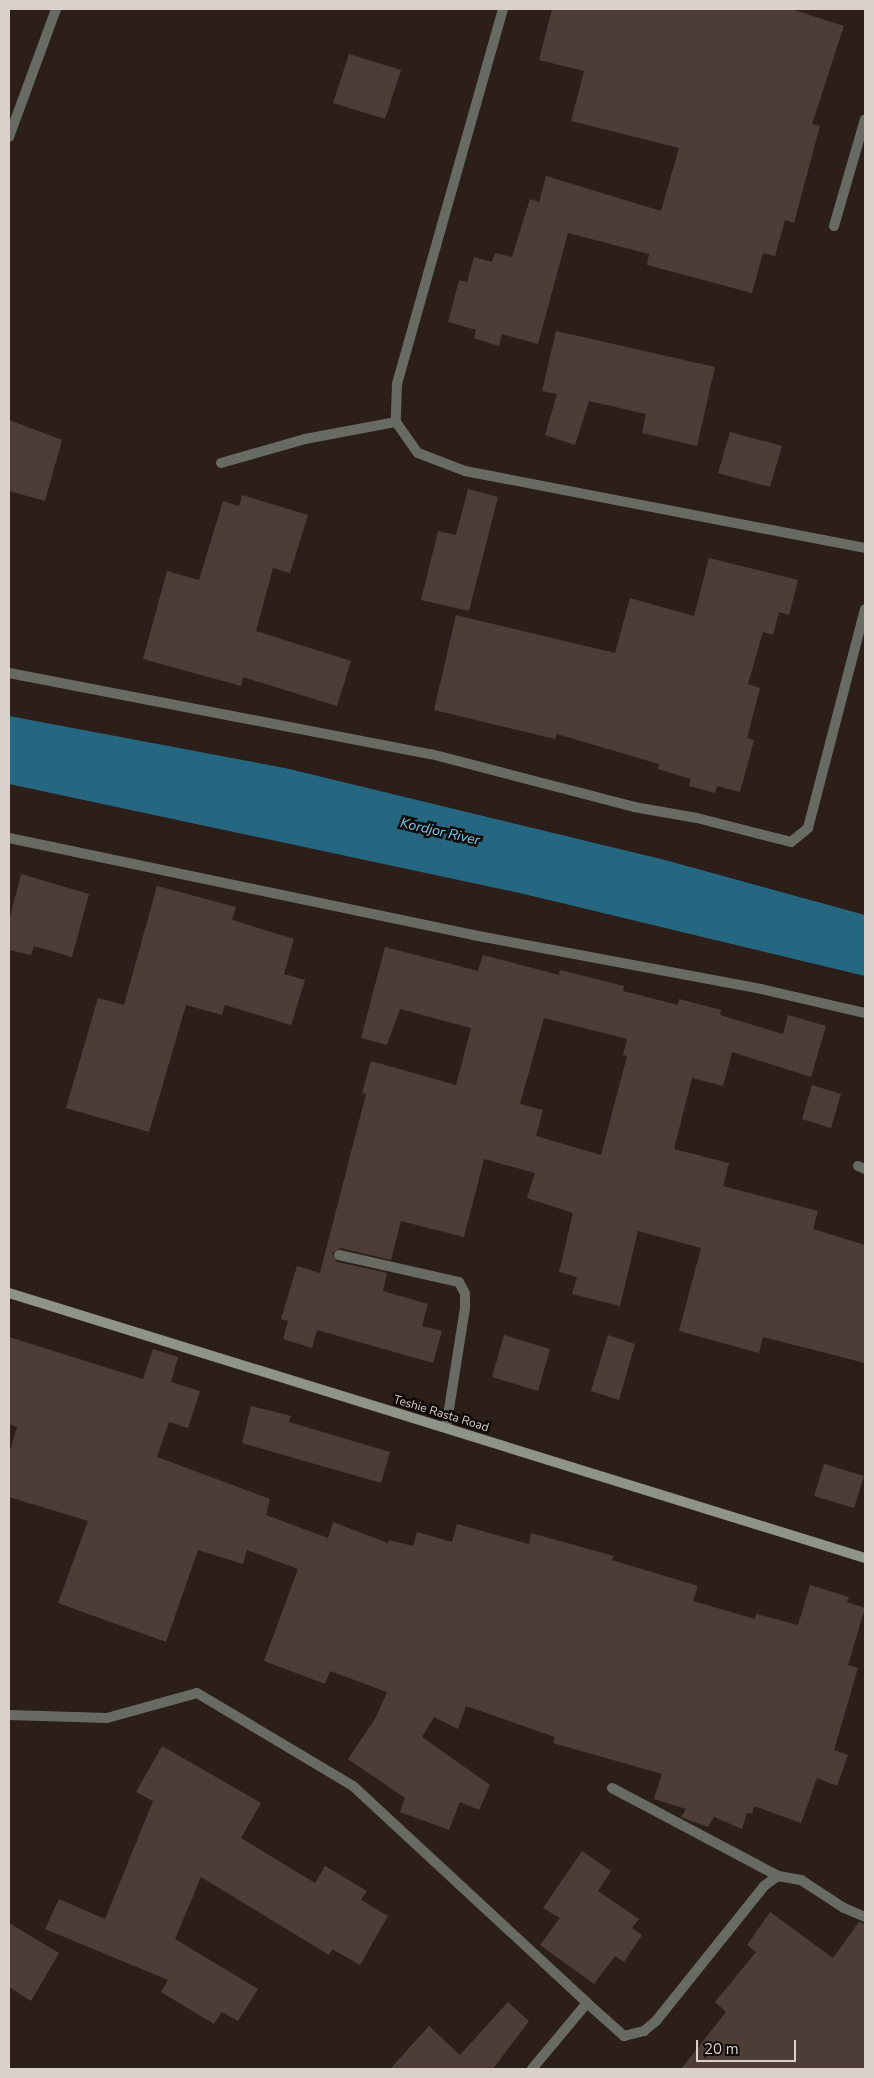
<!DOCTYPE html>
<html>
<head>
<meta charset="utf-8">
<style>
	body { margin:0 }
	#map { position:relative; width:874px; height:2078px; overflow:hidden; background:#2c1f19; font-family:"Nunito Sans",sans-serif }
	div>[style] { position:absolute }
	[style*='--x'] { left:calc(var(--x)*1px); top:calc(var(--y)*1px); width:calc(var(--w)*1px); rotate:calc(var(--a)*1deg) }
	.water>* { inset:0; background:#256680 }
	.building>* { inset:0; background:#4c3e37 }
	.service>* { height:10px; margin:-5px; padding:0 5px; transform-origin:5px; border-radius:5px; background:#686b64 }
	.minor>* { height:10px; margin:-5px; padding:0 5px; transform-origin:5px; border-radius:5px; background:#686b64 }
	.secondary>* { height:10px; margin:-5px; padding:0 5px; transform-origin:5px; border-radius:5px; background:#8f948a }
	span { translate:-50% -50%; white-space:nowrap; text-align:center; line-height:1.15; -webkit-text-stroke:5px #100a08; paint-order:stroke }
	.street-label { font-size:12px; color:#dad1cd }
	.water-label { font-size:14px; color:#76cff6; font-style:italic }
	.frame { position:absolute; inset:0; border:10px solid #dad1cd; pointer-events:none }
	.scale { position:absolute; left:696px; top:2040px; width:100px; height:22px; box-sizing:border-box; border:2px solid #dad1cd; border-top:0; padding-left:6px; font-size:15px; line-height:18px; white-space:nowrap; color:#dad1cd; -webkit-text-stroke:4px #100a08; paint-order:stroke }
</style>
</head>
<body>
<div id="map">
	<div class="water">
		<i style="clip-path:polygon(9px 716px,285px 768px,665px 860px,865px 915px,865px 976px,524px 894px,9px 784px)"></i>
	</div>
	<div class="building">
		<i style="clip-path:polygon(552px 9px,791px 9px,844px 26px,812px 124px,820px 126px,794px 223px,785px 220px,775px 256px,763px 253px,752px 293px,647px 265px,649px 254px,568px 233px,538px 344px,502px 334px,499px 346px,474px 338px,476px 330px,448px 322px,459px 280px,467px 282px,474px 257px,492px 262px,495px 253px,512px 257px,530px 199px,539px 202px,546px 176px,661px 211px,679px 148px,571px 121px,584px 71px,539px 60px)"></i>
		<i style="clip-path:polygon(349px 54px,401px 70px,385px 119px,333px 103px)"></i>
		<i style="clip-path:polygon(556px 331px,715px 367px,697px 446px,642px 433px,646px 414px,589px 401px,575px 445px,545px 435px,557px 394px,542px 391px)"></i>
		<i style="clip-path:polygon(9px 420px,62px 440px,45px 501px,9px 491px)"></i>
		<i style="clip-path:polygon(730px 432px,782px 446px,770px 487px,718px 473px)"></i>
		<i style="clip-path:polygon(468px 489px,498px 497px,469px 611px,421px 600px,438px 531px,456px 535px)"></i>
		<i style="clip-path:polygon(242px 495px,308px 515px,290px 573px,273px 568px,256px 631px,351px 661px,337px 706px,243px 677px,241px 686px,143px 659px,167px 571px,199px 580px,223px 501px,239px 506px)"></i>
		<i style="clip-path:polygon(709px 558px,798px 580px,789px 615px,779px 612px,773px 635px,763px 632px,748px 684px,760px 688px,747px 738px,754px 740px,740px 792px,717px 786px,715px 793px,689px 786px,691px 779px,658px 769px,659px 764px,557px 734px,555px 739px,434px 710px,456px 615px,615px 653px,630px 598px,694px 616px)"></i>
		<i style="clip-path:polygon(21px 874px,89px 894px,72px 957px,34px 946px,31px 955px,9px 950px,9px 921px)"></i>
		<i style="clip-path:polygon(157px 886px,236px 907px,232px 920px,294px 939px,284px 974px,305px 980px,291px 1025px,225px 1005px,222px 1015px,186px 1005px,149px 1132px,66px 1108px,98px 998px,124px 1005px)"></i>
		<i style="clip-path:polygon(evenodd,385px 947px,478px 971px,483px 955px,559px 975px,560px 970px,624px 986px,623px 991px,678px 1005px,679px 999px,721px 1010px,720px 1015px,783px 1034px,788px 1015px,826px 1026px,811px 1077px,732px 1052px,723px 1086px,692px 1078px,674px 1149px,729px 1163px,723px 1186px,818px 1211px,813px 1229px,865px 1245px,865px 1363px,763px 1337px,759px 1353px,679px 1331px,701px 1248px,638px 1231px,620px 1306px,572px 1294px,577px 1277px,559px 1272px,573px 1213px,527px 1198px,535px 1173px,484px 1159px,464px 1237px,401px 1221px,391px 1260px,341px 1248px,332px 1253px,337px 1262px,387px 1273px,383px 1291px,428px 1304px,422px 1326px,442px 1331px,433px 1363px,317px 1330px,312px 1348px,283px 1339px,288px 1321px,281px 1319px,297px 1266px,320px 1273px,366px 1094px,362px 1093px,371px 1061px,456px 1085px,471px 1028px,400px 1009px,387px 1045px,361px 1038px,385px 947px,544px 1018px,627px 1039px,623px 1055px,627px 1056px,601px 1155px,536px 1136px,543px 1110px,520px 1104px,544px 1018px)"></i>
		<i style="clip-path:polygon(812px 1085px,841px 1094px,831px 1128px,802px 1119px)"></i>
		<i style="clip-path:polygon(504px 1335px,550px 1349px,538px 1391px,492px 1377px)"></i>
		<i style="clip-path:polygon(608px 1335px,635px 1344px,619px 1400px,591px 1391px)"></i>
		<i style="clip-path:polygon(9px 1337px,143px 1379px,153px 1349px,178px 1357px,171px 1382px,200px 1391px,188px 1428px,169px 1422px,157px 1457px,270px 1499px,266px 1515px,328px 1538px,333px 1522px,388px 1543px,389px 1540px,413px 1546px,417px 1532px,452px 1542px,457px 1524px,529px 1544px,531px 1533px,614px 1556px,612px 1560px,698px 1586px,693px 1601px,755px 1619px,756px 1614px,798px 1625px,810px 1585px,849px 1597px,847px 1602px,865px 1608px,848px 1665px,858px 1668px,834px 1750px,848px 1755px,837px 1786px,817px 1778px,801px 1823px,754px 1806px,752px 1814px,747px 1813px,742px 1829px,714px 1817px,708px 1827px,681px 1817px,686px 1809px,654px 1799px,662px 1774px,553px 1743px,555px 1737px,466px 1706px,458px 1729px,434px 1717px,422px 1737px,490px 1785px,479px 1810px,460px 1802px,449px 1830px,400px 1812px,405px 1798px,348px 1759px,375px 1719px,387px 1692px,330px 1671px,325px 1684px,264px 1661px,298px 1569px,247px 1550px,243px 1564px,198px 1550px,166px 1642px,58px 1603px,88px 1521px,9px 1497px,9px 1454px,17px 1427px,9px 1424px)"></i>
		<i style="clip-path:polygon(251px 1406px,291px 1416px,289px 1422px,390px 1452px,381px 1483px,242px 1443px)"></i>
		<i style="clip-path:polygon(824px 1464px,864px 1476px,854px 1508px,814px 1496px)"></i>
		<i style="clip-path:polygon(162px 1746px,261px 1803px,241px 1838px,315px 1883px,325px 1866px,367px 1891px,361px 1900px,388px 1916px,360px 1965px,332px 1949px,329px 1955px,201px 1877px,175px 1939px,258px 1989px,238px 2021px,222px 2012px,214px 2024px,161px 1992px,168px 1980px,45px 1929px,59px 1899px,105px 1919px,153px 1801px,136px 1792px)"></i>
		<i style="clip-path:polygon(582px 1851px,611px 1871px,598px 1891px,639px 1919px,632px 1928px,642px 1935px,624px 1962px,615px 1956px,594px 1984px,540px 1945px,560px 1918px,543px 1908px)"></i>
		<i style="clip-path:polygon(770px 1912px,833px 1958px,859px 1922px,865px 1924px,865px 2069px,681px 2069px,726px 2012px,715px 2002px,756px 1952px,747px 1945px)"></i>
		<i style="clip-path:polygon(9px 1923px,59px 1953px,31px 2001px,9px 1987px)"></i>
		<i style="clip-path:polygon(508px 2002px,529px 2021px,493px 2069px,390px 2069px,429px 2026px,460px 2055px)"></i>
	</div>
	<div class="service">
		<i style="--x:9;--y:838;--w:474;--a:11.8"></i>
		<i style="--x:473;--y:935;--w:293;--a:10.6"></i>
		<i style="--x:761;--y:989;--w:107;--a:13"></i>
		<i style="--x:858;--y:1166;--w:8;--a:23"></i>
		<i style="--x:339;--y:1255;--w:123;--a:12.7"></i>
		<i style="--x:459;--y:1282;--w:13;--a:63"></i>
		<i style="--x:465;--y:1294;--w:14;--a:90"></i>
		<i style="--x:465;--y:1308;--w:121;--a:99"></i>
		<i style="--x:612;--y:1788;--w:188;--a:27.9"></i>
	</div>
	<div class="minor">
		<i style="--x:503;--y:9;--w:390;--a:105.8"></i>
		<i style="--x:397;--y:384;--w:38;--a:92"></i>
		<i style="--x:396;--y:422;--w:38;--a:55"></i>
		<i style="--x:418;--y:453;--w:50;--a:21"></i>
		<i style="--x:465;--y:471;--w:407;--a:10.9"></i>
		<i style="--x:9;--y:137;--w:136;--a:-69.8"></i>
		<i style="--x:834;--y:226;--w:111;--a:-73.8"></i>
		<i style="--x:221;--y:463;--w:87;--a:-15.9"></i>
		<i style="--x:305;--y:439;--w:93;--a:-10.6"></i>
		<i style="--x:9;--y:673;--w:430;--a:10.9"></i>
		<i style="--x:431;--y:754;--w:210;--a:14.6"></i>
		<i style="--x:634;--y:807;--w:64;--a:9.9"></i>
		<i style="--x:697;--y:818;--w:97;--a:14.3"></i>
		<i style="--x:791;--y:842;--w:22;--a:-39"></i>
		<i style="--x:808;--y:828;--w:226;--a:-75.4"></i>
		<i style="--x:9;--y:1715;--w:98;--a:1.8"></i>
		<i style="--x:107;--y:1718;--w:93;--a:-15.5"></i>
		<i style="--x:197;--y:1693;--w:182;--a:30.8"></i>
		<i style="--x:353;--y:1786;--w:319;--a:42.8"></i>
		<i style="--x:587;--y:2003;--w:86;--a:129.8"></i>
		<i style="--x:587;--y:2003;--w:50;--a:41.7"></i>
		<i style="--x:624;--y:2036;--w:21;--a:-14"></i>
		<i style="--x:644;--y:2031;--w:16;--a:-40"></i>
		<i style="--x:656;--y:2021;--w:173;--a:-51.3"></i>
		<i style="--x:764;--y:1886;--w:17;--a:-36"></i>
		<i style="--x:778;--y:1876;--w:23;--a:10"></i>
		<i style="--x:801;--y:1880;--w:51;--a:33.1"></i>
		<i style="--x:844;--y:1908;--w:23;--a:23"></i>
	</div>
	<div class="secondary">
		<i style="--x:9;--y:1293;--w:896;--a:17.2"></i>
	</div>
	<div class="street-label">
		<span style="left:441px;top:1414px;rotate:17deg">Teshie Rasta Road</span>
	</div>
	<div class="water-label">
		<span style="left:440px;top:832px;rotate:13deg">Kordjor River</span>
	</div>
	<div class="frame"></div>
	<div class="scale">20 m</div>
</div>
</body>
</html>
